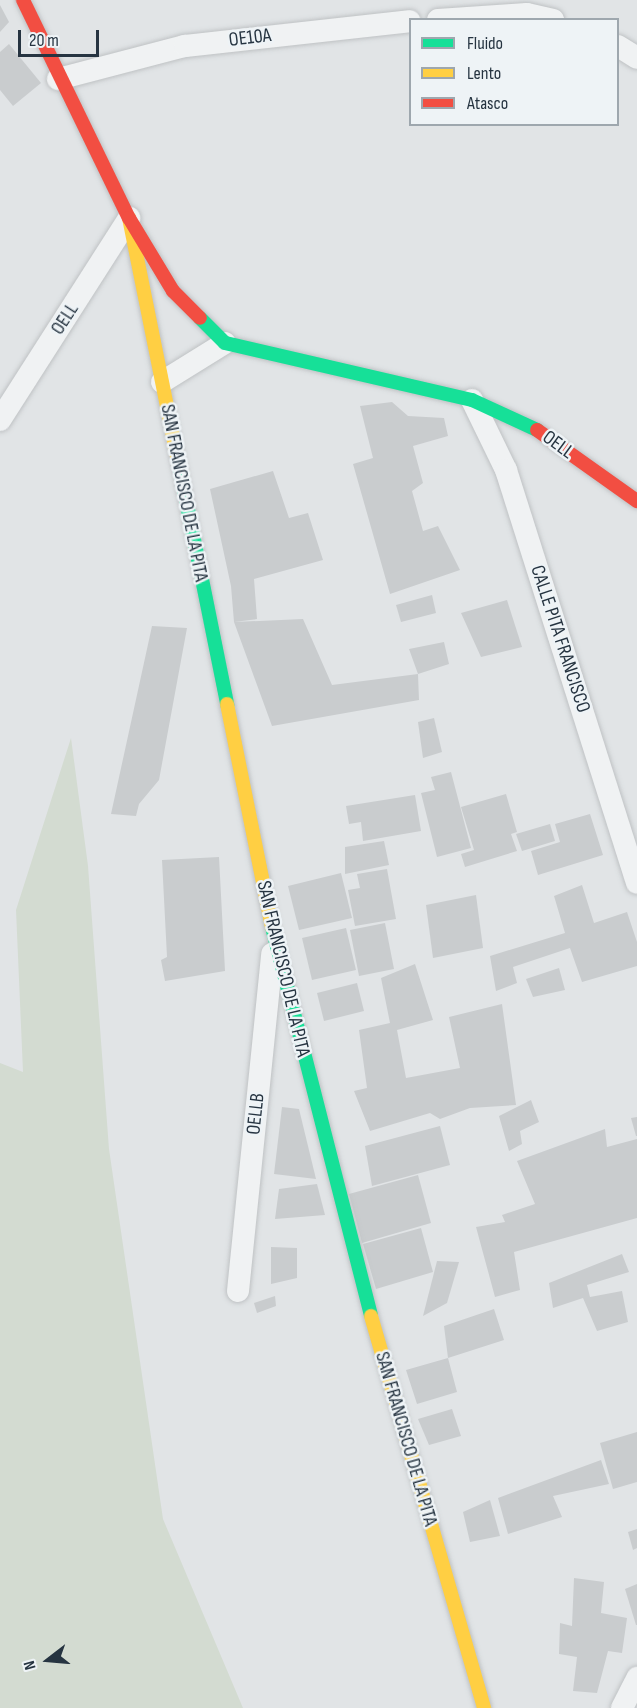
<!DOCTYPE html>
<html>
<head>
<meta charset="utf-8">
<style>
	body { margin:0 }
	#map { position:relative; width:637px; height:1708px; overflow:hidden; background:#e1e4e6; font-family:"Sofia Sans Condensed",sans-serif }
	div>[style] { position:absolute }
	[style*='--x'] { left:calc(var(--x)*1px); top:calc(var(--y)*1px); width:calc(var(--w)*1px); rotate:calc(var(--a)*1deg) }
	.green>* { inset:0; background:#d3dbd1 }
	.building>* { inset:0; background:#c9ccce }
	.roads { filter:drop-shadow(0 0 2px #bfc2c4) drop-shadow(0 0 2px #bfc2c4) }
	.street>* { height:22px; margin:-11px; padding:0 11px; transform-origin:11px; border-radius:11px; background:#f0f2f3 }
	.fast>* { height:14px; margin:-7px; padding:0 7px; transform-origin:7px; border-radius:7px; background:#16e098 }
	.slow>* { height:14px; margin:-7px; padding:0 7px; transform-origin:7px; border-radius:7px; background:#ffcf43 }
	.jam>* { height:14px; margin:-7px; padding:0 7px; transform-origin:7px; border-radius:7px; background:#f24e42 }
	span { translate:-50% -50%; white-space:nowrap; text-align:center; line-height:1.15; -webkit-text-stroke:5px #eef3f6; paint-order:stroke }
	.street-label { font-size:20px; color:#263441 }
	.legend { position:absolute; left:409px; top:18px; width:210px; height:108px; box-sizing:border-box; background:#eef3f6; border:2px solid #9ea7ae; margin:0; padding:8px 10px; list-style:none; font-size:18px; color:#263441 }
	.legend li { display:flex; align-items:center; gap:12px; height:30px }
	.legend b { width:30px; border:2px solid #9ea7ae }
	.north { position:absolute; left:18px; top:1630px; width:60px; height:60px; -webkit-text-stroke:4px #eef3f6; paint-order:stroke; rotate:254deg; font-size:16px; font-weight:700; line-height:24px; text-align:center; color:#263441 }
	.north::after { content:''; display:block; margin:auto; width:21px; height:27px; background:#263441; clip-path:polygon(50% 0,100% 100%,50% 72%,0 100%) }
	.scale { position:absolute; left:18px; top:30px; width:81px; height:27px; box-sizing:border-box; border:3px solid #263441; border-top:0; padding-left:8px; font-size:18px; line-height:21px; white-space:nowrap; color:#263441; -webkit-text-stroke:4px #eef3f6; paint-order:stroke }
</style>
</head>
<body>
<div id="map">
	<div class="green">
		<i style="clip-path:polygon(71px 738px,88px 866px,109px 1149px,163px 1519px,243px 1708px,0 1708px,0 1063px,23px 1072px,16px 910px)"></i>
	</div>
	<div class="building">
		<i style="clip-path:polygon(0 5px,9px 22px,0 32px)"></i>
		<i style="clip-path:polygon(9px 44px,41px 83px,13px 106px,0 90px,0 52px)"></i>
		<i style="clip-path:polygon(392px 402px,408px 416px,444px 418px,448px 436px,413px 446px,423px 483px,412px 491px,423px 531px,438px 526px,460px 570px,390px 594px,353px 464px,373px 458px,360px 406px)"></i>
		<i style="clip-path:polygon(273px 471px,289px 518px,308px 513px,323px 560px,254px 579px,257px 619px,234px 622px,303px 619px,332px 685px,418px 674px,409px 649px,444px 642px,449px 664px,418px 674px,419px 700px,272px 726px,234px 622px,231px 586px,210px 489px)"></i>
		<i style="clip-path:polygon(432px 595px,436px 613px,401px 622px,396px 605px)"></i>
		<i style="clip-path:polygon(507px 600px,522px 647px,481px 657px,461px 613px)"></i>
		<i style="clip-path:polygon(152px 626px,187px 628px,159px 780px,139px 804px,136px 816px,111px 814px)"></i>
		<i style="clip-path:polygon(434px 718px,442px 752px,423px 758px,418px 722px)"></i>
		<i style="clip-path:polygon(451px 772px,471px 848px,437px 857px,421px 793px,435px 790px,431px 777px)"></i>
		<i style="clip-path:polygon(506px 794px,517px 832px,511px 834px,517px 851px,465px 867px,461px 854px,474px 850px,461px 807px)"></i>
		<i style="clip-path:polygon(415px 795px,421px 831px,363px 841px,361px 822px,349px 824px,346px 806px)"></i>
		<i style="clip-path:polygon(590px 814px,603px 855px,538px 875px,531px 851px,560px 842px,555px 824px)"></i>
		<i style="clip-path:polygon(550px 824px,555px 841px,522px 851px,516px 834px)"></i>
		<i style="clip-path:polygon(384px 841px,389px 865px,345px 874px,345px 847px)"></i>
		<i style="clip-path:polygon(219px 857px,225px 971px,165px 981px,161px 960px,167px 957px,162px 860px)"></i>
		<i style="clip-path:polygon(387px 869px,396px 919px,355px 926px,348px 890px,360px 888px,357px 874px)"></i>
		<i style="clip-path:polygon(341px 873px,352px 918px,299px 930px,288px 886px)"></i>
		<i style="clip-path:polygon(582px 885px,594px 923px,627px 912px,637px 942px,637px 966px,582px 982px,570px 948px,513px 967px,517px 983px,496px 991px,490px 956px,565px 933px,554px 896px)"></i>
		<i style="clip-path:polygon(476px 895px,483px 948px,433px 958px,426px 905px)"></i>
		<i style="clip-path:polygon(385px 923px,394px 969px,359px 976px,350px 930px)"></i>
		<i style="clip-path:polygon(346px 928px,356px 970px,312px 980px,302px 938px)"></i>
		<i style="clip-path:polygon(415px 964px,433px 1020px,397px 1030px,406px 1078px,460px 1068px,449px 1017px,502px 1004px,516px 1105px,470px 1108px,440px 1119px,430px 1113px,370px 1131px,354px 1091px,367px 1088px,359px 1030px,390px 1023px,381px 978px)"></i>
		<i style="clip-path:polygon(559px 968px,565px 990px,533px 997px,526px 979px)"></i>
		<i style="clip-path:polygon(357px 983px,364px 1011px,324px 1021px,317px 993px)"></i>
		<i style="clip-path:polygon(531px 1100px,539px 1122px,520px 1131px,522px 1144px,509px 1151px,499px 1116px)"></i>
		<i style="clip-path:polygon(282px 1107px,299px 1109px,316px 1179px,274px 1174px)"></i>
		<i style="clip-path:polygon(637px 1117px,637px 1136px,636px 1136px,631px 1118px)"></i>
		<i style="clip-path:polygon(440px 1126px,450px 1165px,372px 1186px,365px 1146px)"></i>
		<i style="clip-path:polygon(605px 1129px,607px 1147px,637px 1139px,637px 1218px,514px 1252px,520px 1290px,495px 1297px,476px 1227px,505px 1222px,502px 1215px,535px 1204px,517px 1161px)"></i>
		<i style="clip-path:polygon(418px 1175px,431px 1223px,362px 1243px,349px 1194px)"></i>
		<i style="clip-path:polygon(317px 1184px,325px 1215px,275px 1219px,279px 1189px)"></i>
		<i style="clip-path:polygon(421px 1228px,433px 1272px,376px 1289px,363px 1244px)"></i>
		<i style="clip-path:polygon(271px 1247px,297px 1248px,297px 1278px,271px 1284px)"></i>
		<i style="clip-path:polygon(622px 1254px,629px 1272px,587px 1285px,590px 1297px,622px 1291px,628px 1322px,597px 1331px,583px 1298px,553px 1308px,549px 1283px)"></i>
		<i style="clip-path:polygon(437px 1261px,459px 1262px,447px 1303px,423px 1316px)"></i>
		<i style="clip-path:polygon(275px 1296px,276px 1306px,257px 1313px,254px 1303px)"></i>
		<i style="clip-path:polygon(494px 1309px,504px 1340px,448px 1358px,457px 1392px,417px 1404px,406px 1370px,448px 1358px,444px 1326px)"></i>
		<i style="clip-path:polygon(452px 1409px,461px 1436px,429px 1445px,418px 1419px)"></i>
		<i style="clip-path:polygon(637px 1432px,637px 1482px,613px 1489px,600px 1443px)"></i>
		<i style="clip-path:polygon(601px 1460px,609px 1484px,553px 1496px,562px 1517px,508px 1534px,498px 1498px)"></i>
		<i style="clip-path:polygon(490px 1500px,500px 1536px,470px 1542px,463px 1512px)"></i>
		<i style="clip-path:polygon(637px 1529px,637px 1548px,633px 1550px,628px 1532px)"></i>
		<i style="clip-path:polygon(574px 1578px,604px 1582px,601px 1613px,627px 1618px,622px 1653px,608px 1651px,597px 1693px,573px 1691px,577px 1657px,559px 1654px,560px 1623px,572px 1626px)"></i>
		<i style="clip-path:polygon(637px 1584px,637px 1625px,636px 1625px,625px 1589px)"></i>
	</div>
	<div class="roads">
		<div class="street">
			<i style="--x:438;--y:20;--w:89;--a:-3.9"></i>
			<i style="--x:527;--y:14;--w:27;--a:13"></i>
			<i style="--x:618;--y:46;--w:22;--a:32"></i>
			<i style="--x:58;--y:79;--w:131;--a:-14.6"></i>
			<i style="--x:185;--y:46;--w:226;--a:-6.3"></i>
			<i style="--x:162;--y:382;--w:74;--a:-31.8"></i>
			<i style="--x:472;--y:400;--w:78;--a:64.1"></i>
			<i style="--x:506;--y:470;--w:433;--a:72.4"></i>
			<i style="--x:0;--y:420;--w:240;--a:-57.4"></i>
			<i style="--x:238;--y:1291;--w:339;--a:-84.2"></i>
			<i style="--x:622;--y:1708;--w:34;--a:-63"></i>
		</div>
		<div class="fast">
			<i style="--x:200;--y:318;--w:35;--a:45"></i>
			<i style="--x:225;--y:343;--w:253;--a:13"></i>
			<i style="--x:472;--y:400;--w:72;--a:24.8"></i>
			<i style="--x:179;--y:465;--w:244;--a:78.6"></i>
			<i style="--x:272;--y:927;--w:401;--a:75.7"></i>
		</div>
		<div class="slow">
			<i style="--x:129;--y:218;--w:252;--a:78.6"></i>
			<i style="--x:227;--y:704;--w:227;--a:78.6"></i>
			<i style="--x:371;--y:1316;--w:408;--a:73.9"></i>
		</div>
		<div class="jam">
			<i style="--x:23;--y:0;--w:242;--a:64.1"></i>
			<i style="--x:129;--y:218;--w:85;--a:58.9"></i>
			<i style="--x:173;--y:291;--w:38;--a:45"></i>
			<i style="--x:537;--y:430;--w:123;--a:35.4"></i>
		</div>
	</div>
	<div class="street-label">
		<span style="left:250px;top:38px;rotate:-7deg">OE10A</span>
		<span style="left:65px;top:319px;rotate:-57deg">OELL</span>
		<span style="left:558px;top:445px;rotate:36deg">OELL</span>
		<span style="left:184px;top:493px;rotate:79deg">SAN FRANCISCO DE LA PITA</span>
		<span style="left:560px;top:639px;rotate:72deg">CALLE PITA FRANCISCO</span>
		<span style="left:283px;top:969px;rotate:77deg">SAN FRANCISCO DE LA PITA</span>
		<span style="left:256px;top:1114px;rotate:-84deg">OELLB</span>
		<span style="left:406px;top:1439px;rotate:74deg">SAN FRANCISCO DE LA PITA</span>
	</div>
	<ul class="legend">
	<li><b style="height:8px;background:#16e098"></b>Fluido</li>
	<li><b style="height:8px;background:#ffcf43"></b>Lento</li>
	<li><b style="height:8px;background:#f24e42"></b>Atasco</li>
	</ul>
	<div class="north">N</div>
	<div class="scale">20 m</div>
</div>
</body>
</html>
